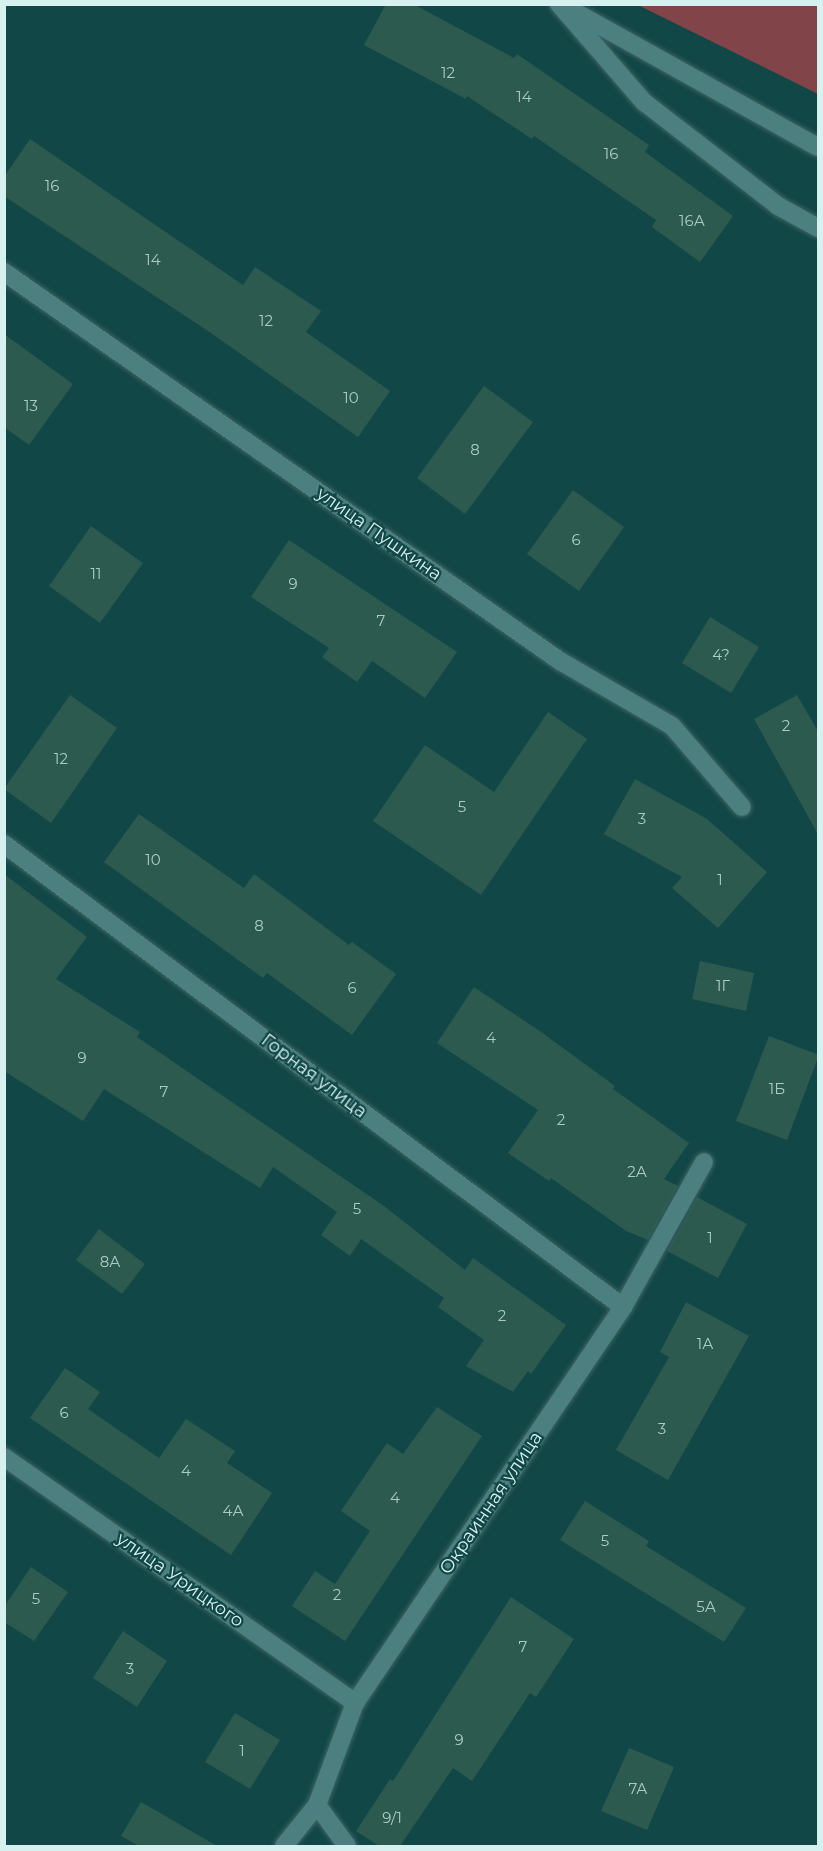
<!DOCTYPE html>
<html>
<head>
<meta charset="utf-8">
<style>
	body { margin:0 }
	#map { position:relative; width:823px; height:1851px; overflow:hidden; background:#124748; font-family:Montserrat,sans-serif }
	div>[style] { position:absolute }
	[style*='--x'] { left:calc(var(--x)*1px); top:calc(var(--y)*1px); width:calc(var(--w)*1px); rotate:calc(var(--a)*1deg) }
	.green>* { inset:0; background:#814549 }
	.building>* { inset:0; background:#2c5a4f }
	.roads { filter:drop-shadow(0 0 2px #3e6363) drop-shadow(0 0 2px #3e6363) }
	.minor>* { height:18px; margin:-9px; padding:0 9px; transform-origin:9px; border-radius:9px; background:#4c7f7f }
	span { translate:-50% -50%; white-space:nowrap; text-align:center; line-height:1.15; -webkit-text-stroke:4.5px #124748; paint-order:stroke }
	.number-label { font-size:15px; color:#accbc8 }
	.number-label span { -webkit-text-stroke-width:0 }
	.street-label { font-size:18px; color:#d7f1f1 }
	.frame { position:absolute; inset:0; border:6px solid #d7f1f1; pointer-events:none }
</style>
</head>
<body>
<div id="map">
	<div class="green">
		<i style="clip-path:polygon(638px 5px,818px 5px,818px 94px)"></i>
	</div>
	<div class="building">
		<i style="clip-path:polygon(386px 4px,413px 4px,514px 58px,517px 54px,649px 145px,645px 152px,733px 216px,700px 262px,652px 227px,656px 220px,534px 136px,532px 139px,467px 96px,466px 99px,364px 45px)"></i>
		<i style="clip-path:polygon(30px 139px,243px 285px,255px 267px,321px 311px,306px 332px,390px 391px,358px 437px,211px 333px,4px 196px,4px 177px)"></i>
		<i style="clip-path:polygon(4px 334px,73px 384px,29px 445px,4px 427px)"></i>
		<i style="clip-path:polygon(484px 386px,533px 422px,465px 514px,417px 478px)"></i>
		<i style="clip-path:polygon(573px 490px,624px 527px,579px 591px,527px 554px)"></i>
		<i style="clip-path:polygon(91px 526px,143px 563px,100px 623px,49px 586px)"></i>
		<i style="clip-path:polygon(289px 540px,457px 652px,425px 698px,372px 661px,357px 682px,322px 657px,329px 648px,251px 597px)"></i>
		<i style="clip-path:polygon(710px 617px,759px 647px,731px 693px,682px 663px)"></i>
		<i style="clip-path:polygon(70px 695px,117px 728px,51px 823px,4px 789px)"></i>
		<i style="clip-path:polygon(797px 695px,819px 733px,819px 836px,754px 719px)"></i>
		<i style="clip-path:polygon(548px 712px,587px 739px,481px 895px,373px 821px,425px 745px,494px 792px)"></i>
		<i style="clip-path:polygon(635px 779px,707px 819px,767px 872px,718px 928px,672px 888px,682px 877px,604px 834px)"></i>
		<i style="clip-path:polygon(139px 814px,244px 888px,254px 874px,349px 945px,352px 942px,396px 974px,352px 1035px,267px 973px,263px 978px,104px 862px)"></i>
		<i style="clip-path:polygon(4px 874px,87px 937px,56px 979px,140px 1032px,137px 1037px,384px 1206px,465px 1270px,473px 1258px,566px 1325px,531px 1374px,528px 1371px,513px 1392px,466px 1366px,484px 1340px,438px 1307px,444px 1298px,361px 1239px,350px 1256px,321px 1235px,337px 1212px,273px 1167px,260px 1188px,104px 1089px,83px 1121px,4px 1071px)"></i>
		<i style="clip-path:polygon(700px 961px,754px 973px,746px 1011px,692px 999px)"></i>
		<i style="clip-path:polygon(474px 987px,544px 1034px,615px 1086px,613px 1089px,689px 1143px,664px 1179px,678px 1186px,648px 1240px,626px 1231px,551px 1178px,549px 1181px,508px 1153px,538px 1110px,437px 1043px)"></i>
		<i style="clip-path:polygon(769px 1036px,819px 1055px,787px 1140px,736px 1121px)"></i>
		<i style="clip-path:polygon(697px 1197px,747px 1224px,718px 1278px,667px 1251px)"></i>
		<i style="clip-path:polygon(99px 1229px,145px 1264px,122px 1294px,76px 1260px)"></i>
		<i style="clip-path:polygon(686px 1302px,749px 1336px,668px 1480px,616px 1450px,669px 1357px,660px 1352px)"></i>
		<i style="clip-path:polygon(65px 1368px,100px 1392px,88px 1409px,159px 1458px,186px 1419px,235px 1451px,227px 1463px,272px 1493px,231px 1555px,30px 1418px)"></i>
		<i style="clip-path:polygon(437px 1407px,482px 1436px,345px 1641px,292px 1606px,315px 1571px,335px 1584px,370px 1531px,341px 1511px,387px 1443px,403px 1454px)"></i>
		<i style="clip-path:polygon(585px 1501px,649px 1541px,646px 1546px,746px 1608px,724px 1642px,560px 1540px)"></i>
		<i style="clip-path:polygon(31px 1567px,68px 1592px,34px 1641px,4px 1622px,4px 1607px)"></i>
		<i style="clip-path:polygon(511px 1597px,574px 1639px,536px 1697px,530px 1693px,472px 1781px,453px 1768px,400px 1846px,379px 1846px,356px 1831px,390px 1779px,393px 1781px)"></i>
		<i style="clip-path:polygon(123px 1631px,167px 1661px,137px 1707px,93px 1678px)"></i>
		<i style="clip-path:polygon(235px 1713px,280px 1740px,250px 1789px,205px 1762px)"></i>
		<i style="clip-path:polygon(629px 1748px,674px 1767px,647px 1830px,601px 1811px)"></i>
		<i style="clip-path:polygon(141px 1802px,217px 1846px,139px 1846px,121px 1836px)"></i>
	</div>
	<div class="roads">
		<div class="minor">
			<i style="--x:559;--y:4;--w:130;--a:49.1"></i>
			<i style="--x:644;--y:102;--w:170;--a:37.8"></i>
			<i style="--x:778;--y:206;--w:46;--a:28.8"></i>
			<i style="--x:568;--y:8;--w:286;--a:29.1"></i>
			<i style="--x:4;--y:272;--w:679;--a:34.98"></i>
			<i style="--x:560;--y:661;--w:129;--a:30.1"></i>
			<i style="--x:672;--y:726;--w:107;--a:49.2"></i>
			<i style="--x:4;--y:844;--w:773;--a:36.8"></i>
			<i style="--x:4;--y:1457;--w:429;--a:35"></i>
			<i style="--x:317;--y:1805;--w:51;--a:53.8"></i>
			<i style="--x:284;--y:1846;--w:53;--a:-51.2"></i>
			<i style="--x:317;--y:1805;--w:109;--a:-69.6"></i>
			<i style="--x:355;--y:1703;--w:478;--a:-55.9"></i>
			<i style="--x:623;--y:1307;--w:166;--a:-60.8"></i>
		</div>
	</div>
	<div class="number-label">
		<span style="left:448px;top:73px">12</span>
		<span style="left:524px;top:97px">14</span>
		<span style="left:611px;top:154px">16</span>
		<span style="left:52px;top:186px">16</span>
		<span style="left:692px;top:221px">16А</span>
		<span style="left:153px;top:260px">14</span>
		<span style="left:266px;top:321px">12</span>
		<span style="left:351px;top:398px">10</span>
		<span style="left:31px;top:406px">13</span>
		<span style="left:475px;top:450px">8</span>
		<span style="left:576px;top:540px">6</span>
		<span style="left:96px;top:574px">11</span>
		<span style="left:293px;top:584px">9</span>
		<span style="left:381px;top:621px">7</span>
		<span style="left:721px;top:655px">4?</span>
		<span style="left:786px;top:726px">2</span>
		<span style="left:61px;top:759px">12</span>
		<span style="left:462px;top:807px">5</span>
		<span style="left:642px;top:819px">3</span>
		<span style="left:153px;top:860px">10</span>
		<span style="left:720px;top:880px">1</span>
		<span style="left:259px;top:926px">8</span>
		<span style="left:723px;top:986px">1Г</span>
		<span style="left:352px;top:988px">6</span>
		<span style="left:491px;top:1038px">4</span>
		<span style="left:82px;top:1058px">9</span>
		<span style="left:777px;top:1089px">1Б</span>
		<span style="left:164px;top:1092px">7</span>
		<span style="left:561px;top:1120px">2</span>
		<span style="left:637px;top:1172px">2А</span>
		<span style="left:357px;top:1209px">5</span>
		<span style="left:710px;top:1238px">1</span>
		<span style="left:110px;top:1262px">8А</span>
		<span style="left:502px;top:1316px">2</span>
		<span style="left:705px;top:1344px">1А</span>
		<span style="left:64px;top:1413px">6</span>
		<span style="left:662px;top:1429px">3</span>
		<span style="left:186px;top:1471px">4</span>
		<span style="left:395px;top:1498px">4</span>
		<span style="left:233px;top:1511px">4А</span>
		<span style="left:605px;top:1541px">5</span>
		<span style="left:337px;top:1595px">2</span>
		<span style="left:36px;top:1599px">5</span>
		<span style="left:706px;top:1607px">5А</span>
		<span style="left:523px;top:1647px">7</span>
		<span style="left:130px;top:1669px">3</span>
		<span style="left:459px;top:1740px">9</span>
		<span style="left:242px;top:1751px">1</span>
		<span style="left:638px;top:1789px">7А</span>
		<span style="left:392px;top:1818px">9/1</span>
	</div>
	<div class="street-label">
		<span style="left:379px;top:534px;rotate:35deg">улица Пушкина</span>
		<span style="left:314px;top:1076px;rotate:37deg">Горная улица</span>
		<span style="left:491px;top:1503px;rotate:-56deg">Окраинная улица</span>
		<span style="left:180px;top:1580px;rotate:35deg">улица Урицкого</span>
	</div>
	<div class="frame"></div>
</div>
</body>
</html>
